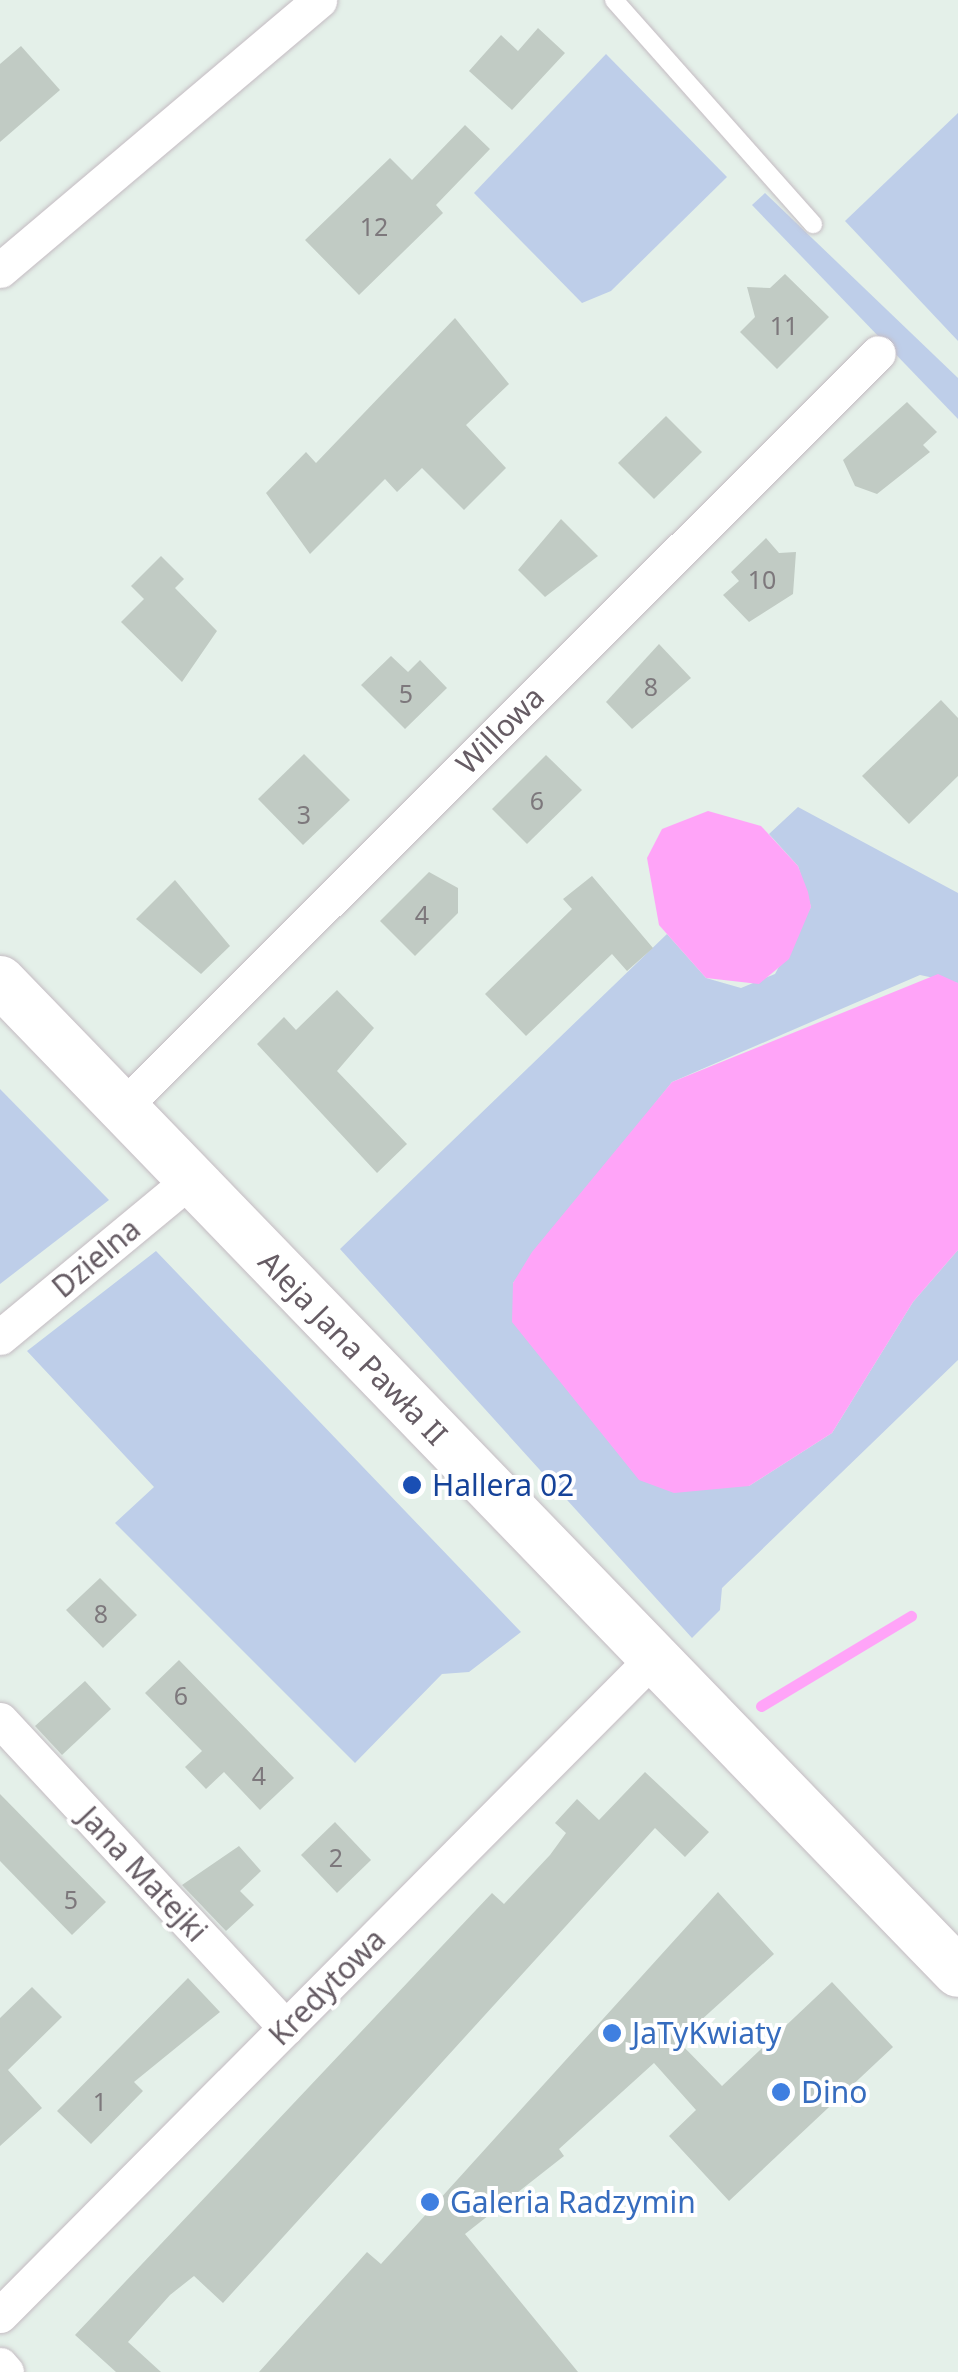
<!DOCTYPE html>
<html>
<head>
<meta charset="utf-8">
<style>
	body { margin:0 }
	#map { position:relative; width:958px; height:2372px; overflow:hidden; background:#e4f0e9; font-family:"Noto Sans",sans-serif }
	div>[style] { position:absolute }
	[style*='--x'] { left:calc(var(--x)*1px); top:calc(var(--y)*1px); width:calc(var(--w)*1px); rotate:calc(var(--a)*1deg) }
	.green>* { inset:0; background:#becee9 }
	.water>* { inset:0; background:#ffa4f8 }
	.stream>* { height:11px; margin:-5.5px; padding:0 5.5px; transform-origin:5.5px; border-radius:5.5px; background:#ffa4f8 }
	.building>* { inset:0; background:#c1cbc4 }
	.roads { filter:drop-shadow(0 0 2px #c4bbc2) drop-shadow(0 0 2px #c4bbc2) }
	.lane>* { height:18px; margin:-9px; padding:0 9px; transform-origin:9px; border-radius:9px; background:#fff }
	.street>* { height:35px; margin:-17.5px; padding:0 17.5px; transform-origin:17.5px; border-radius:17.5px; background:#fff }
	.secondary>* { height:50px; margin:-25px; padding:0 25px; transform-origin:25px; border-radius:25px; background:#fff }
	.dots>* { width:28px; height:28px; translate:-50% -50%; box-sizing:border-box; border:5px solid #fff; border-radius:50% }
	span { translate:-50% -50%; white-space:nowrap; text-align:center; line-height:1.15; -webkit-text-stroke:8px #fff; paint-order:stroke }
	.number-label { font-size:25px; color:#7d787c }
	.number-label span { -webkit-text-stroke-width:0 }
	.street-label { font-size:30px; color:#665c64 }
	.transit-label { font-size:30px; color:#164399 }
	.left { translate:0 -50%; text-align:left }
	.shop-label { font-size:30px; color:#366cbe }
</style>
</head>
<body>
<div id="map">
	<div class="green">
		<i style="clip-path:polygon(606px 54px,727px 177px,611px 291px,582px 303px,474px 193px)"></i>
		<i style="clip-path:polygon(958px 113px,958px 341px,845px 221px)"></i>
		<i style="clip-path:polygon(765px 193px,958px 378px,958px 419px,752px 205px)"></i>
		<i style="clip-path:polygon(798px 807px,958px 893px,958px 983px,920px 975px,672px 1082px,513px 1283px,749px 1486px,832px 1433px,913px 1302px,958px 1250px,958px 1360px,722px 1588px,720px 1610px,692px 1638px,340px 1249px,667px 934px,706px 978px,741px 988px,775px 974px,811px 907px,798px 866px,769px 834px)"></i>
		<i style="clip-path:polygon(0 1089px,109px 1200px,0 1284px)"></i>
		<i style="clip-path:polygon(156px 1251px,521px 1632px,469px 1672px,442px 1674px,355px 1763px,115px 1523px,154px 1487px,27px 1351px)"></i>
	</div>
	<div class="water">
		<i style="clip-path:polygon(708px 811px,761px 826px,798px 866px,808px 892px,811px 907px,789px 959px,759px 984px,706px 978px,659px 925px,647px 858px,662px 829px)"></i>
		<i style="clip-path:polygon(938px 974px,958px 983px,958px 1250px,913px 1302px,832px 1433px,749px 1486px,674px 1493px,639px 1480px,512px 1322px,513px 1283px,532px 1252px,672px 1082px)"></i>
	</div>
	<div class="stream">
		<i style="--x:761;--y:1706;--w:175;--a:-31"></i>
	</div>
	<div class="building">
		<i style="clip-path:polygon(538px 28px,565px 53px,512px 110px,469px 71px,501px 35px,518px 51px)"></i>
		<i style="clip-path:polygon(21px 46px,60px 90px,0 142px,0 64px)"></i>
		<i style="clip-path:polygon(465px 125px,490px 149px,436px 205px,443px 213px,359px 295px,305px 240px,390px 158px,412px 180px)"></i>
		<i style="clip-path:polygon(785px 274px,829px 317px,777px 369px,740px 332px,755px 317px,747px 287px,770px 288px)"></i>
		<i style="clip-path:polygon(455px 318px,509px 384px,466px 425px,506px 468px,464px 510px,422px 468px,397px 492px,385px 479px,310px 554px,266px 493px,306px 452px,316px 463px)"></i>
		<i style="clip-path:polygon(907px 402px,937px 432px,923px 445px,930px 452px,877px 494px,855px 486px,843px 460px)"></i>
		<i style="clip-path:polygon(666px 416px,702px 452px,654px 499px,618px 463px)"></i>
		<i style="clip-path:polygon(561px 519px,598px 556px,545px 597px,518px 570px)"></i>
		<i style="clip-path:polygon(766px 538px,779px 553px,796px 552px,793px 594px,749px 622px,723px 595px,739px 581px,731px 572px)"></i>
		<i style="clip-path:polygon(161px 556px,184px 579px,175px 588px,217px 631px,182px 682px,121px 622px,144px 599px,131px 586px)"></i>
		<i style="clip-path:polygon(659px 644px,691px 678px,632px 729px,606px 702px)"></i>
		<i style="clip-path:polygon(391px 656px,408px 672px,420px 660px,447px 688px,405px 729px,361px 685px)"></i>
		<i style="clip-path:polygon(941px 700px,958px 718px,958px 776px,909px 824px,862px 776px)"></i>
		<i style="clip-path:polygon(304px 754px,350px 800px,303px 845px,258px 799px)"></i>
		<i style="clip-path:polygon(546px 755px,582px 790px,527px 844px,492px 809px)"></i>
		<i style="clip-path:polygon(429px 872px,458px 888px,458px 913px,415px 956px,380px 921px)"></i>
		<i style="clip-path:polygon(592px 876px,653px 948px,627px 971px,612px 954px,526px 1036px,485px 994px,572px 909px,563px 899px)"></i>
		<i style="clip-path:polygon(175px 880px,230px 946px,201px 974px,136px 919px)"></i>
		<i style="clip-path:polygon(337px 990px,374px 1028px,337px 1071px,407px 1144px,377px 1173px,257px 1044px,284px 1017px,296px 1030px)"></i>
		<i style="clip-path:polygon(100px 1578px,137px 1615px,103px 1648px,66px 1610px)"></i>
		<i style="clip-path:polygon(179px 1660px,294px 1778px,260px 1810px,224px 1772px,206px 1789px,185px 1767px,202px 1751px,145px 1693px)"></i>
		<i style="clip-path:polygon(85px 1681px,111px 1709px,62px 1755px,35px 1726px)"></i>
		<i style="clip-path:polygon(645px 1772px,709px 1832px,685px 1857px,655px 1828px,223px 2303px,194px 2276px,170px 2295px,128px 2342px,161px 2372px,116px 2372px,75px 2335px,492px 1893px,504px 1904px,550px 1855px,566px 1833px,555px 1823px,577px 1799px,599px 1820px)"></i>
		<i style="clip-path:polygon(0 1794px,106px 1902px,72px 1935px,0 1861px)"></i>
		<i style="clip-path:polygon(335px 1822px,371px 1860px,337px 1893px,301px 1855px)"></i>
		<i style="clip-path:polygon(239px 1846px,261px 1871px,240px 1891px,254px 1905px,226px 1931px,182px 1885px)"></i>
		<i style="clip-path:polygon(718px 1892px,774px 1954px,678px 2041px,722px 2086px,832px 1982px,893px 2047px,729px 2201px,669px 2136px,696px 2110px,654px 2063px,559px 2149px,564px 2156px,465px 2234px,578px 2372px,259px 2372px,367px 2252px,381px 2264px)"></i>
		<i style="clip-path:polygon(188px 1978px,220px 2012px,134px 2082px,143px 2091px,91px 2144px,57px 2111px)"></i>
		<i style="clip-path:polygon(32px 1987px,62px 2017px,8px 2070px,42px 2108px,0 2146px,0 2018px)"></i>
	</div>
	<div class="roads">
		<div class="lane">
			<i style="--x:614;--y:0;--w:300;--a:48.4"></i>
		</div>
		<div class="street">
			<i style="--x:0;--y:270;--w:418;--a:-40.2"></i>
			<i style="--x:122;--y:1108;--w:1068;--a:-44.96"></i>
			<i style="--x:0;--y:1337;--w:248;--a:-39.6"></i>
			<i style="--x:0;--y:1720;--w:420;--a:47.1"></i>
			<i style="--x:0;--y:2315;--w:926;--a:-45.17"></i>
			<i style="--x:0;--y:2365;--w:9;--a:49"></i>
		</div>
		<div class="secondary">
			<i style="--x:0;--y:981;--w:1378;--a:45.97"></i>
		</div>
	</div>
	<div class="dots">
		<i style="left:412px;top:1485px;background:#1a4fb4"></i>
		<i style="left:612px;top:2033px;background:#3f7fe0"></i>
		<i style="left:781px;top:2092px;background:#3f7fe0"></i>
		<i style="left:430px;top:2202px;background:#3f7fe0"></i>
	</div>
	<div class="number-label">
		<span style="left:374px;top:226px">12</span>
		<span style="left:784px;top:325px">11</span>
		<span style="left:762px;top:579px">10</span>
		<span style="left:651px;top:686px">8</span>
		<span style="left:406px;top:693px">5</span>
		<span style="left:537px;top:800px">6</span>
		<span style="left:304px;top:814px">3</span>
		<span style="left:422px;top:914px">4</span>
		<span style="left:101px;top:1613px">8</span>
		<span style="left:181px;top:1695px">6</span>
		<span style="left:259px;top:1775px">4</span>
		<span style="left:336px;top:1857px">2</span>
		<span style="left:71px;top:1899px">5</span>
		<span style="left:100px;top:2101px">1</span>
	</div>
	<div class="street-label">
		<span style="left:500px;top:730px;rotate:-45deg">Willowa</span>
		<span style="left:96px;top:1258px;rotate:-40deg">Dzielna</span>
		<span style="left:353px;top:1348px;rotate:46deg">Aleja Jana Pawła II</span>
		<span style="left:143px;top:1874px;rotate:47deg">Jana Matejki</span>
		<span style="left:327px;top:1987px;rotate:-45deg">Kredytowa</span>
	</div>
	<div class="transit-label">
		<span class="left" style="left:432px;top:1485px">Hallera 02</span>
	</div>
	<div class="shop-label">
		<span class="left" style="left:632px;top:2033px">JaTyKwiaty</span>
		<span class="left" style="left:801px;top:2092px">Dino</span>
		<span class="left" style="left:450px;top:2202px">Galeria Radzymin</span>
	</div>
</div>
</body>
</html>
